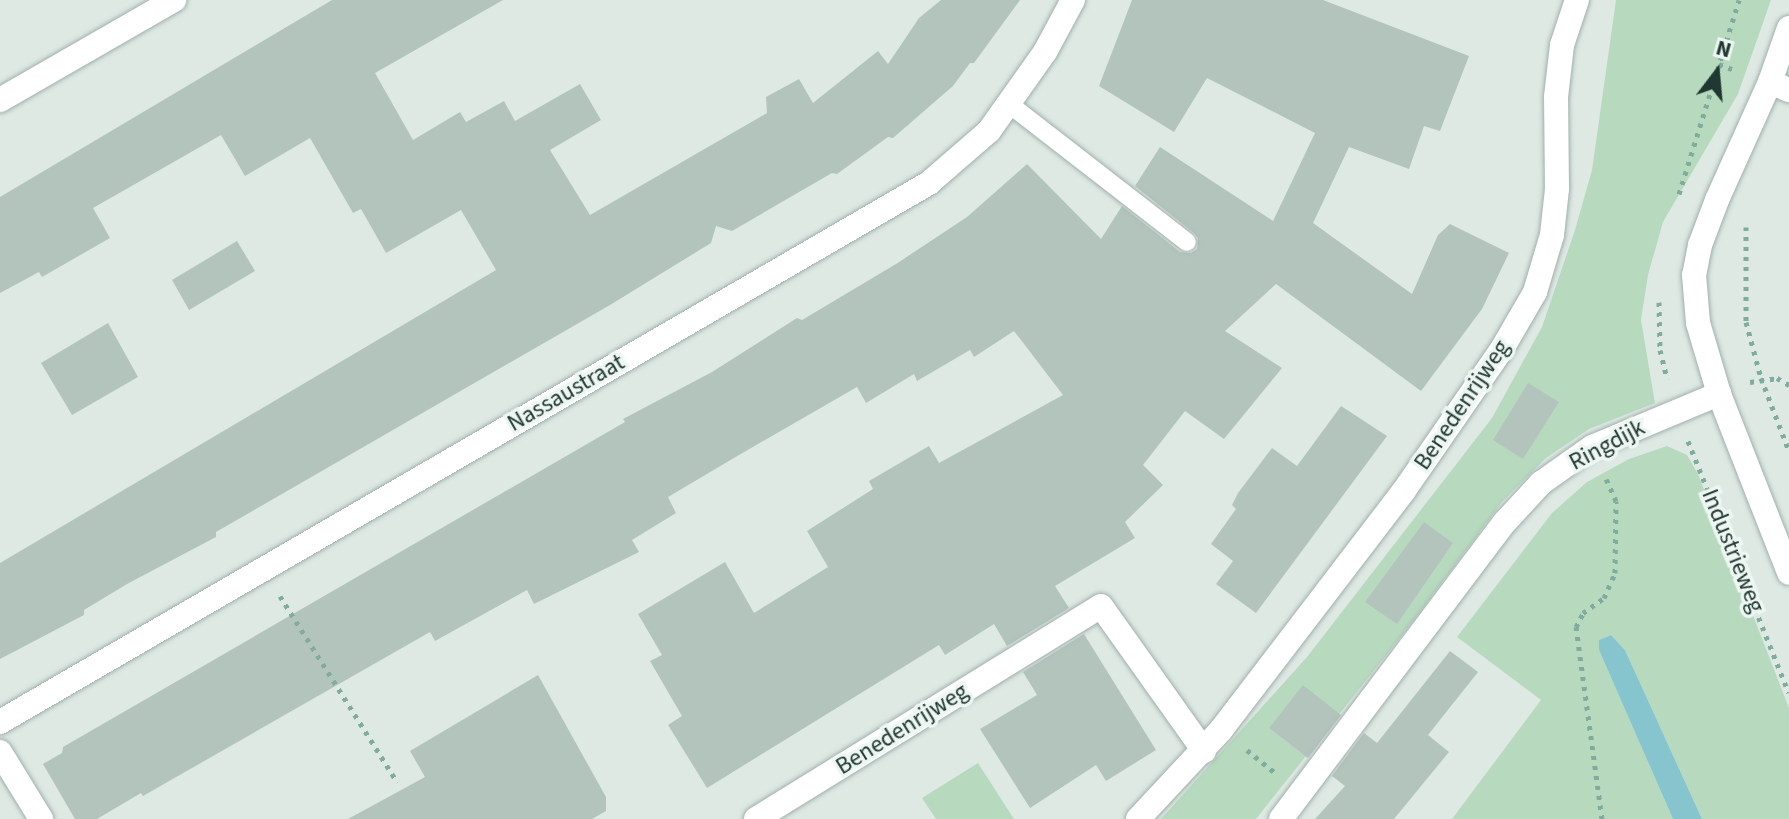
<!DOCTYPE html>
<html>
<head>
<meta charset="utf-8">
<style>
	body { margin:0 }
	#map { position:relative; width:1789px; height:819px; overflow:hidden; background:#dee9e4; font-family:"Source Sans 3",sans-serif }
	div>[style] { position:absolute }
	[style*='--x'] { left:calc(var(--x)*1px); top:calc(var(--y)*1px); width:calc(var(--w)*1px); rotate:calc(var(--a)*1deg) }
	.green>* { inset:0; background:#b7dabf }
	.water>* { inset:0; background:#86c5ce }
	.building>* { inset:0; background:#b3c4bd }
	.path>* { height:5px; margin-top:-2.5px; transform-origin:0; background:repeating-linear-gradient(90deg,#7fac9d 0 4px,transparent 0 10px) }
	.roads { filter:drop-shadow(0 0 2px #a1b0ab) drop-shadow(0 0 2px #a1b0ab) }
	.lane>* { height:18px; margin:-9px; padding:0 9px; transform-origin:9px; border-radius:9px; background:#fff }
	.street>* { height:24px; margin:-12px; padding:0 12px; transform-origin:12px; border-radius:12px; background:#fff }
	.secondary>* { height:24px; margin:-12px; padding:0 12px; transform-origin:12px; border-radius:12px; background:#fff }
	span { translate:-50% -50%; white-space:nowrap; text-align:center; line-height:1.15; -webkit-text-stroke:7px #eef6f2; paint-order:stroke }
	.street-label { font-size:24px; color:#203831 }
	.north { position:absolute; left:1677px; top:32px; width:80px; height:80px; -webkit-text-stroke:6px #eef6f2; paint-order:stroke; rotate:16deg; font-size:22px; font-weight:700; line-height:32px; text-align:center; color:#203831 }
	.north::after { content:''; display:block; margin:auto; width:28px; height:36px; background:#203831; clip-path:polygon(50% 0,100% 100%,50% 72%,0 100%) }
</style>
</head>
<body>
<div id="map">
	<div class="green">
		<i style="clip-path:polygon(1616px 0,1771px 0,1738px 94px,1663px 222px,1648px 275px,1641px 320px,1655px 403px,1589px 429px,1546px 458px,1502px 502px,1414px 620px,1256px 819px,1161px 819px,1307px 657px,1492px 418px,1542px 327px,1575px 230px,1592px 170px)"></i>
		<i style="clip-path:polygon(1667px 446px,1687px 455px,1698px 474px,1789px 708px,1789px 819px,1702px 819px,1625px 650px,1611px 635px,1599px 640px,1599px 650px,1673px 819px,1452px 819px,1541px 700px,1457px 637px,1552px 513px,1587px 482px,1629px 459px)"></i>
		<i style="clip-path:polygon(978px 763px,1014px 819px,936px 819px,922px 798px)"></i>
	</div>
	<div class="water">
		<i style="clip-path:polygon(1611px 635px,1625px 650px,1702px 819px,1673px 819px,1599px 650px,1599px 640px)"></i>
	</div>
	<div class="building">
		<i style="clip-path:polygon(332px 0,503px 0,375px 73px,413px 140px,460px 112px,466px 122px,504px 101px,515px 121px,580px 84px,601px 120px,550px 150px,590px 215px,767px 113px,766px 97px,799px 79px,813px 103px,878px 51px,888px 64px,919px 18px,941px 0,1020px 0,974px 63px,970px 63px,953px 86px,893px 138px,888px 137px,837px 174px,832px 173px,732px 231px,716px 226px,711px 243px,610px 305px,216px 532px,216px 537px,127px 584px,84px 610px,84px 615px,0 659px,0 563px,496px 270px,461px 210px,386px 253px,361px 209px,353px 213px,310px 138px,245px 176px,221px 135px,93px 208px,110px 238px,42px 277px,39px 272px,0 293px,0 197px)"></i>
		<i style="clip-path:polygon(1132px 0,1323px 0,1469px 56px,1440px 131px,1424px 126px,1409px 169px,1349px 147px,1313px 223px,1412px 294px,1438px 235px,1450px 224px,1509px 253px,1482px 309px,1421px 391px,1276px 284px,1225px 331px,1282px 368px,1224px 439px,1185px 411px,1143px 465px,1163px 485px,1125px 522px,1135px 538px,1055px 586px,1069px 608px,1007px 646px,994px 624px,945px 655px,939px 645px,707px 788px,668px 725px,682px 716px,650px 661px,662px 655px,638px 614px,725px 562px,754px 613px,828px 567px,807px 531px,873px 489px,869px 481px,929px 446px,939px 463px,1063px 395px,1014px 331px,974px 357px,970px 350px,917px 381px,914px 374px,866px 403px,857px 387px,739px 455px,668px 497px,676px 513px,632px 540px,639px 552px,534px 604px,527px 590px,435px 641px,430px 632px,143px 796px,141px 793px,97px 819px,75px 819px,43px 764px,62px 753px,63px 747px,625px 422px,623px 419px,712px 372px,797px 318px,802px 320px,896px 264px,967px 217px,1027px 164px,1101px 239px,1122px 206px,1180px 252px,1191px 253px,1197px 249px,1198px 238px,1194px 233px,1135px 186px,1160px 147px,1273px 221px,1315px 133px,1207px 78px,1174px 132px,1099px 86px)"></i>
		<i style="clip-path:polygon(237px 241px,255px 271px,189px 310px,172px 280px)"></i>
		<i style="clip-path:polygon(108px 323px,138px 377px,72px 415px,41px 363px)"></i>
		<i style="clip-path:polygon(1528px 383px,1559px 402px,1523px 459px,1493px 440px)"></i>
		<i style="clip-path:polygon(1341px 406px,1387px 436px,1256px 613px,1216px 584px,1233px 561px,1211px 544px,1236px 509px,1232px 505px,1238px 493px,1272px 448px,1297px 466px)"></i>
		<i style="clip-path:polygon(1424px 522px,1453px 543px,1397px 624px,1365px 602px)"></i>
		<i style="clip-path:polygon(1084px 634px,1156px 750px,1106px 781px,1096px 765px,1030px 808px,980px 729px,1037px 695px,1023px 672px)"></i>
		<i style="clip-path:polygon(1450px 651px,1478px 672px,1428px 735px,1449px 752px,1394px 819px,1315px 819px,1345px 786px,1332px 776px,1364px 733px,1377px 743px)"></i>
		<i style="clip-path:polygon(538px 675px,606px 797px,606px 811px,592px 819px,348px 819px,425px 777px,410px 751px)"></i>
		<i style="clip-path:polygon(1303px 685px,1341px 715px,1308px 758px,1269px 728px)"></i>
	</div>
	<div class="path">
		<i style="--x:1719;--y:64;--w:19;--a:21"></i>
		<i style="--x:1679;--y:194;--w:203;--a:-72.8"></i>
		<i style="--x:1746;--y:227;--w:95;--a:90"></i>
		<i style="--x:1746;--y:322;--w:58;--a:75"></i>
		<i style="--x:1761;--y:378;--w:78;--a:69"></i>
		<i style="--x:1659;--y:302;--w:48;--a:88.8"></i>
		<i style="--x:1660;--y:350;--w:30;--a:76"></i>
		<i style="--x:1750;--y:382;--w:27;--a:-8"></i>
		<i style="--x:1777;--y:378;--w:14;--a:30"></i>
		<i style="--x:1688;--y:441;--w:271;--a:68.2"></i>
		<i style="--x:280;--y:596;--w:220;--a:57.8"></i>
		<i style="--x:1247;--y:750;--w:35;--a:39"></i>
		<i style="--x:1602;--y:819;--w:194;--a:-97.7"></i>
		<i style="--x:1576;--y:627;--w:16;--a:-63"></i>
		<i style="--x:1583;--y:613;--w:26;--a:-36"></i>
		<i style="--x:1604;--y:598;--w:27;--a:-66"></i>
		<i style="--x:1615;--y:573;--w:72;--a:-89.2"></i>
		<i style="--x:1616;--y:501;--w:24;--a:-114"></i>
	</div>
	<div class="roads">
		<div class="lane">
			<i style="--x:1009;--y:104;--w:225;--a:37.8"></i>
		</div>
		<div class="street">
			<i style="--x:1770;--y:82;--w:21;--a:23"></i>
			<i style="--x:0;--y:100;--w:201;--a:-29.9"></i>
			<i style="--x:0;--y:722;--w:1074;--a:-30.12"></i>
			<i style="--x:929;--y:183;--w:79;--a:-40.9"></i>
			<i style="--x:989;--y:131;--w:97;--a:-54.7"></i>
			<i style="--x:1045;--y:52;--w:59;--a:-61.7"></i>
			<i style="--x:0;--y:752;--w:79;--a:58.5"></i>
			<i style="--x:756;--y:819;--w:405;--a:-31.7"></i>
			<i style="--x:1101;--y:606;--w:178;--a:54.6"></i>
			<i style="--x:1138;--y:819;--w:122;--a:-47"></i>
			<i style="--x:1221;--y:730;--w:300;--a:-52.6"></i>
			<i style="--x:1403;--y:492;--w:174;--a:-55.3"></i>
			<i style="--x:1502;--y:349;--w:66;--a:-59.9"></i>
			<i style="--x:1535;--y:292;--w:59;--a:-73.4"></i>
			<i style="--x:1552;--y:235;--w:46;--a:-83.8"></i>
			<i style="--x:1557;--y:189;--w:92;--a:-90.6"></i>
			<i style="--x:1556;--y:97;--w:52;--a:-83.4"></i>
			<i style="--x:1562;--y:45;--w:47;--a:-71.6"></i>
			<i style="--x:1281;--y:819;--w:372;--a:-53"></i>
			<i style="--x:1505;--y:522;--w:53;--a:-47.3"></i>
			<i style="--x:1541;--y:483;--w:62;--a:-35.2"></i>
			<i style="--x:1592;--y:447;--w:138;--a:-22.7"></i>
		</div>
		<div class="secondary">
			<i style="--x:1789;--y:28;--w:57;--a:109.4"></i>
			<i style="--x:1770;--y:82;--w:129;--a:114.2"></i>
			<i style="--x:1717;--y:200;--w:48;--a:110.7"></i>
			<i style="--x:1700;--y:245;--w:31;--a:101"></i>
			<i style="--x:1694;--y:275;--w:48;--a:85.2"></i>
			<i style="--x:1698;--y:323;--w:74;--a:73.5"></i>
			<i style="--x:1719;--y:394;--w:192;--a:68.6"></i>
		</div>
	</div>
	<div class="street-label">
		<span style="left:566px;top:393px;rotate:-30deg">Nassaustraat</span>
		<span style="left:1462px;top:405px;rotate:-56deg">Benedenrijweg</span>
		<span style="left:1607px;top:445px;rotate:-28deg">Ringdijk</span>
		<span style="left:1733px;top:551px;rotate:68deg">Industrieweg</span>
		<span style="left:902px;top:729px;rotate:-32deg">Benedenrijweg</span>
	</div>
	<div class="north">N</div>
</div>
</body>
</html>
